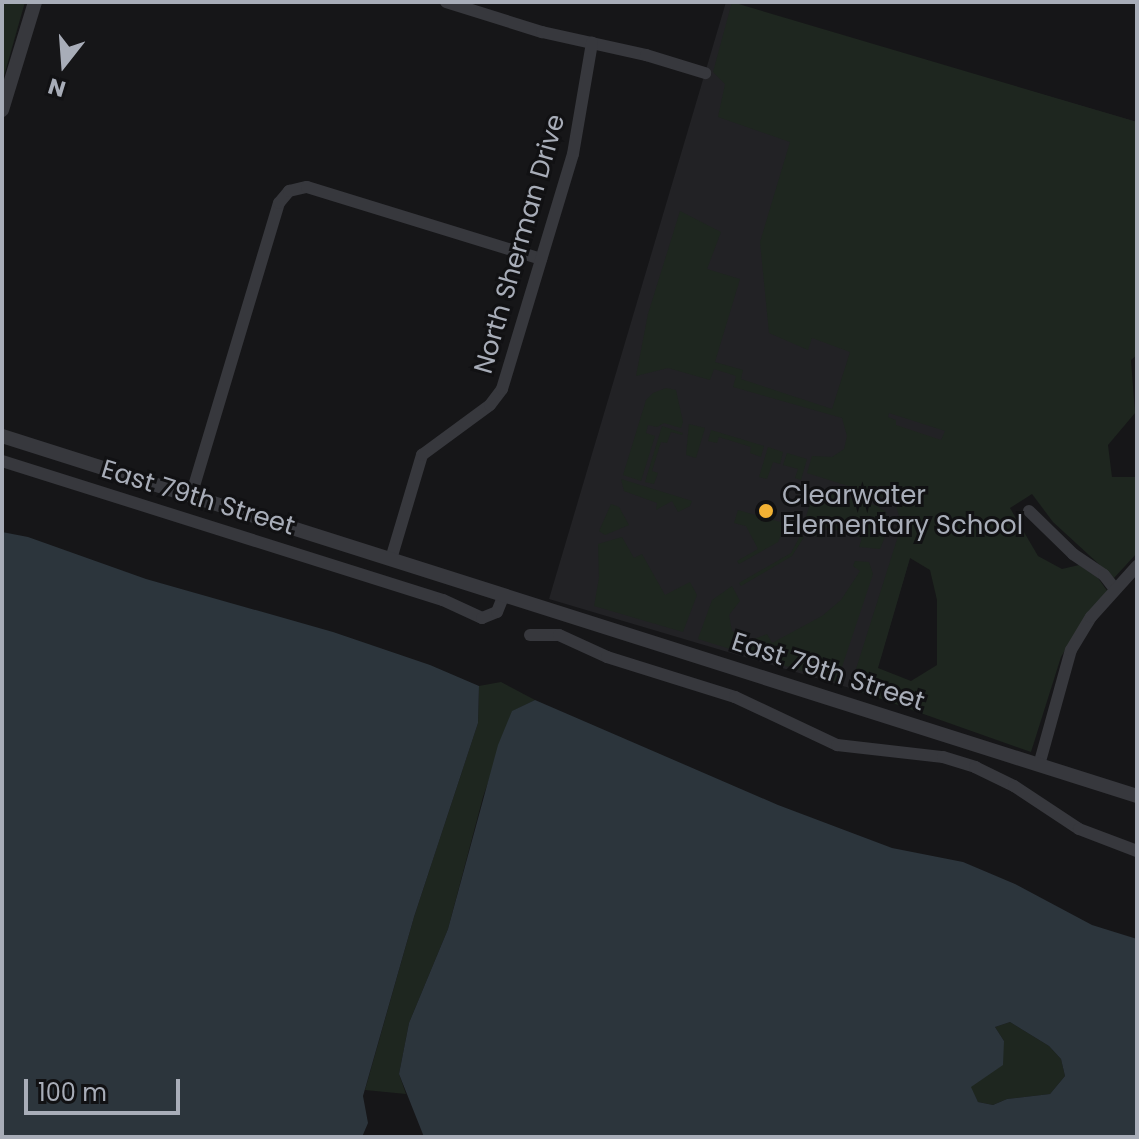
<!DOCTYPE html>
<html>
<head>
<meta charset="utf-8">
<style>
	body { margin:0 }
	#map { position:relative; width:1139px; height:1139px; overflow:hidden; background:#161618; font-family:Poppins,sans-serif }
	div>[style] { position:absolute }
	[style*='--x'] { left:calc(var(--x)*1px); top:calc(var(--y)*1px); width:calc(var(--w)*1px); rotate:calc(var(--a)*1deg) }
	.built>* { inset:0; background:#222225 }
	.green>* { inset:0; background:#1e261f }
	.water>* { inset:0; background:#2c353c }
	.minor>* { height:12px; margin:-6px; padding:0 6px; transform-origin:6px; border-radius:6px; background:#37383d }
	.tertiary>* { height:14px; margin:-7px; padding:0 7px; transform-origin:7px; border-radius:7px; background:#37383d }
	.dots>* { width:22px; height:22px; translate:-50% -50%; box-sizing:border-box; border:4px solid #111113; border-radius:50% }
	span { translate:-50% -50%; white-space:nowrap; text-align:center; line-height:1.15; -webkit-text-stroke:6px #111113; paint-order:stroke }
	.street-label { font-size:26px; color:#a8adb8 }
	.poi-label { font-size:26px; color:#a8adb8 }
	.left { translate:0 -50%; text-align:left }
	.frame { position:absolute; inset:0; border:4px solid #a8adb8; pointer-events:none }
	.north { position:absolute; left:24px; top:24px; width:80px; height:80px; -webkit-text-stroke:6px #111113; paint-order:stroke; rotate:197deg; font-size:22px; font-weight:700; line-height:32px; text-align:center; color:#a8adb8 }
	.north::after { content:''; display:block; margin:auto; width:28px; height:36px; background:#a8adb8; clip-path:polygon(50% 0,100% 100%,50% 72%,0 100%) }
	.scale { position:absolute; left:24px; top:1079px; width:156px; height:36px; box-sizing:border-box; border:4px solid #a8adb8; border-top:0; padding-left:10px; font-size:24px; line-height:28px; white-space:nowrap; color:#a8adb8; -webkit-text-stroke:6px #111113; paint-order:stroke }
</style>
</head>
<body>
<div id="map">
	<div class="built">
		<i style="clip-path:polygon(726px 2px,1137px 122px,945px 438px,870px 694px,549px 599px)"></i>
	</div>
	<div class="green">
		<i style="clip-path:polygon(2px 2px,25px 2px,2px 83px)"></i>
		<i style="clip-path:polygon(evenodd,732px 2px,1137px 122px,1137px 355px,1131px 360px,1135px 413px,1108px 445px,1112px 477px,1137px 477px,1137px 553px,1114px 578px,1053px 522px,1032px 494px,1010px 508px,1038px 556px,1062px 569px,1079px 565px,1098px 578px,1108px 592px,1087px 614px,1061px 657px,1031px 752px,850px 688px,899px 533px,900px 519px,896px 506px,886px 498px,807px 473px,812px 456px,832px 457px,844px 449px,847px 436px,842px 418px,733px 387px,736px 376px,714px 369px,710px 380px,668px 368px,636px 376px,648px 314px,680px 211px,721px 232px,707px 269px,740px 279px,715px 362px,743px 370px,741px 379px,832px 409px,850px 352px,812px 338px,808px 350px,769px 333px,760px 242px,790px 142px,718px 117px,725px 84px,713px 72px,732px 2px,889px 413px,945px 431px,941px 440px,896px 425px,896px 420px,888px 417px,889px 413px,732px 2px,910px 558px,930px 570px,937px 600px,937px 665px,911px 681px,878px 668px,910px 558px)"></i>
		<i style="clip-path:polygon(666px 388px,676px 390px,683px 422px,681px 428px,664px 423px,657px 427px,648px 425px,646px 433px,655px 436px,641px 481px,623px 475px,646px 400px,653px 393px)"></i>
		<i style="clip-path:polygon(689px 424px,705px 428px,696px 458px,686px 455px)"></i>
		<i style="clip-path:polygon(662px 426px,683px 433px,682px 435px,671px 432px,667px 443px,661px 442px,652px 471px,658px 473px,654px 484px,645px 482px)"></i>
		<i style="clip-path:polygon(711px 430px,764px 446px,761px 457px,750px 453px,751px 447px,719px 437px,717px 443px,708px 441px)"></i>
		<i style="clip-path:polygon(768px 447px,783px 452px,780px 464px,773px 462px,767px 479px,759px 477px)"></i>
		<i style="clip-path:polygon(787px 453px,807px 459px,801px 480px,795px 478px,798px 469px,783px 465px)"></i>
		<i style="clip-path:polygon(621px 479px,692px 501px,690px 506px,678px 512px,672px 501px,656px 510px,657px 503px,624px 491px)"></i>
		<i style="clip-path:polygon(826px 491px,877px 506px,886px 512px,889px 527px,880px 549px,859px 547px,862px 538px,826px 527px,822px 538px,801px 532px,811px 501px)"></i>
		<i style="clip-path:polygon(611px 504px,619px 507px,629px 525px,605px 535px,599px 531px)"></i>
		<i style="clip-path:polygon(738px 510px,780px 522px,783px 513px,790px 515px,778px 542px,739px 564px,737px 561px,758px 549px,746px 526px,734px 523px)"></i>
		<i style="clip-path:polygon(800px 536px,804px 537px,792px 556px,741px 586px,739px 583px,791px 553px)"></i>
		<i style="clip-path:polygon(622px 537px,634px 558px,642px 554px,665px 595px,690px 582px,697px 595px,683px 632px,594px 606px,599px 578px,598px 544px)"></i>
		<i style="clip-path:polygon(855px 561px,869px 562px,873px 574px,837px 682px,698px 639px,712px 600px,732px 586px,740px 601px,729px 615px,732px 631px,749px 641px,767px 634px,772px 643px,822px 616px,841px 600px,860px 571px,853px 566px)"></i>
		<i style="clip-path:polygon(501px 682px,535px 700px,513px 711px,483px 797px,448px 929px,409px 1023px,399px 1074px,406px 1094px,365px 1090px,414px 917px,478px 723px,479px 686px)"></i>
		<i style="clip-path:polygon(1010px 1022px,1049px 1046px,1061px 1059px,1065px 1076px,1050px 1094px,1007px 1099px,993px 1105px,978px 1102px,970px 1087px,985px 1074px,1004px 1041px,995px 1027px)"></i>
	</div>
	<div class="water">
		<i style="clip-path:polygon(2px 532px,28px 537px,146px 579px,333px 632px,430px 665px,479px 686px,478px 723px,414px 917px,363px 1096px,368px 1123px,362px 1137px,2px 1137px)"></i>
		<i style="clip-path:polygon(evenodd,535px 700px,778px 805px,892px 848px,963px 862px,1015px 884px,1092px 925px,1137px 939px,1137px 1137px,424px 1137px,399px 1074px,409px 1023px,448px 929px,498px 745px,512px 711px,535px 700px,1010px 1022px,1049px 1046px,1061px 1059px,1065px 1076px,1050px 1094px,1007px 1099px,993px 1105px,978px 1102px,971px 1087px,1003px 1065px,1004px 1041px,995px 1027px,1010px 1022px)"></i>
	</div>
	<div class="minor">
		<i style="--x:446;--y:2;--w:101;--a:17.4"></i>
		<i style="--x:542;--y:32;--w:107;--a:12.5"></i>
		<i style="--x:646;--y:55;--w:62;--a:17"></i>
		<i style="--x:2;--y:461;--w:462;--a:17.5"></i>
		<i style="--x:443;--y:600;--w:43;--a:24.8"></i>
		<i style="--x:482;--y:618;--w:16;--a:-22"></i>
		<i style="--x:497;--y:612;--w:18;--a:-68"></i>
		<i style="--x:191;--y:496;--w:306;--a:-73.3"></i>
		<i style="--x:279;--y:203;--w:16;--a:-50"></i>
		<i style="--x:289;--y:191;--w:18;--a:-13"></i>
		<i style="--x:307;--y:187;--w:245;--a:17.1"></i>
		<i style="--x:1029;--y:511;--w:62;--a:44.3"></i>
		<i style="--x:1073;--y:554;--w:37;--a:34"></i>
		<i style="--x:1104;--y:575;--w:18;--a:52"></i>
		<i style="--x:391;--y:559;--w:109;--a:-73.4"></i>
		<i style="--x:422;--y:455;--w:84;--a:-36.3"></i>
		<i style="--x:490;--y:405;--w:20;--a:-53"></i>
		<i style="--x:502;--y:389;--w:245;--a:-73.2"></i>
		<i style="--x:573;--y:154;--w:113;--a:-80.3"></i>
		<i style="--x:530;--y:635;--w:29;--a:0"></i>
		<i style="--x:559;--y:635;--w:53;--a:24.6"></i>
		<i style="--x:607;--y:657;--w:134;--a:17.4"></i>
		<i style="--x:735;--y:697;--w:113;--a:25.2"></i>
		<i style="--x:837;--y:745;--w:107;--a:6.5"></i>
		<i style="--x:943;--y:757;--w:34;--a:17"></i>
		<i style="--x:975;--y:767;--w:43;--a:26"></i>
		<i style="--x:1014;--y:786;--w:78;--a:33.5"></i>
		<i style="--x:1079;--y:829;--w:62;--a:20.8"></i>
		<i style="--x:1039;--y:765;--w:119;--a:-74.5"></i>
		<i style="--x:1071;--y:650;--w:39;--a:-59"></i>
		<i style="--x:1091;--y:617;--w:69;--a:-48"></i>
	</div>
	<div class="tertiary">
		<i style="--x:2;--y:110;--w:113;--a:-73"></i>
		<i style="--x:2;--y:436;--w:1191;--a:17.6"></i>
	</div>
	<div class="dots">
		<i style="left:766px;top:511px;background:#f2b134"></i>
	</div>
	<div class="street-label">
		<span style="left:520px;top:244px;rotate:-74deg">North Sherman Drive</span>
		<span style="left:198px;top:498px;rotate:17deg">East 79th Street</span>
		<span style="left:828px;top:672px;rotate:18deg">East 79th Street</span>
	</div>
	<div class="poi-label">
		<span class="left" style="left:782px;top:511px">Clearwater<br>Elementary School</span>
	</div>
	<div class="frame"></div>
	<div class="north">N</div>
	<div class="scale">100 m</div>
</div>
</body>
</html>
